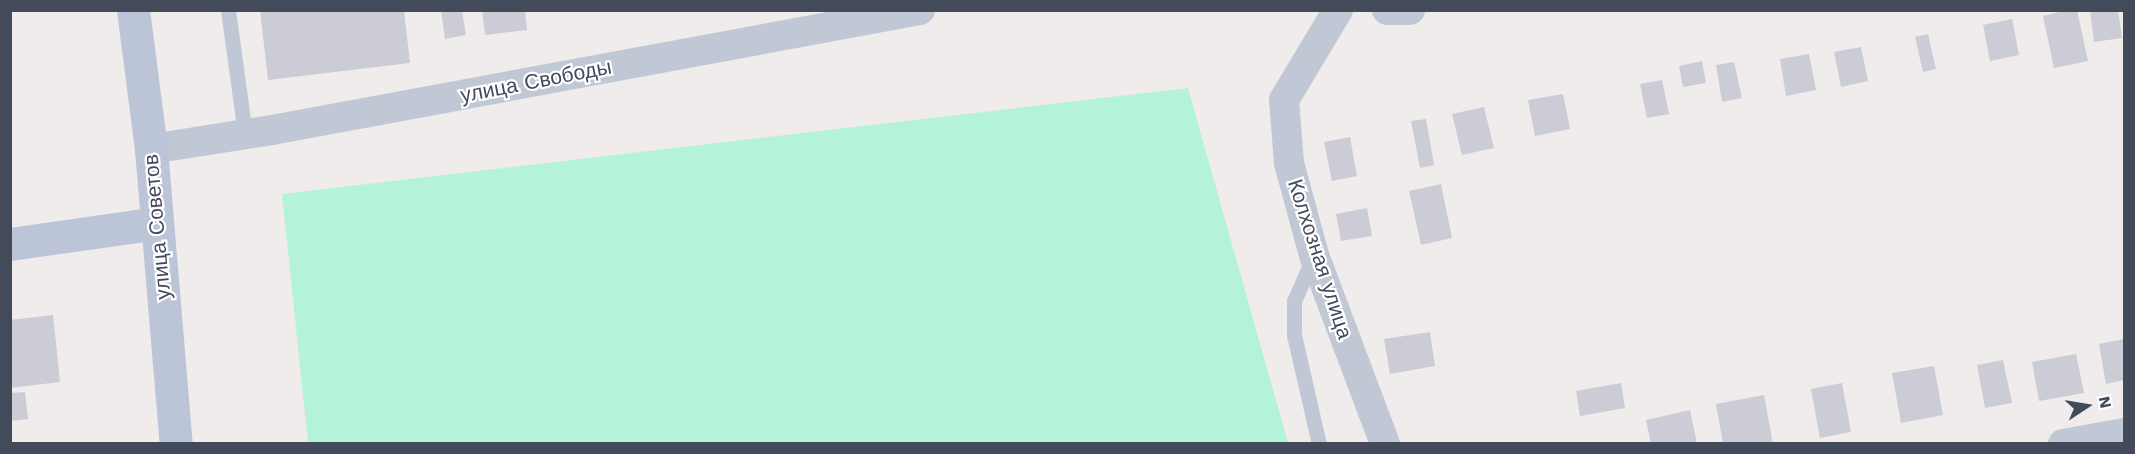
<!DOCTYPE html>
<html>
<head>
<meta charset="utf-8">
<style>
	body { margin:0 }
	#map { position:relative; width:2135px; height:454px; overflow:hidden; background:#efeceb; font-family:"Work Sans",sans-serif }
	div>[style] { position:absolute }
	[style*='--x'] { left:calc(var(--x)*1px); top:calc(var(--y)*1px); width:calc(var(--w)*1px); rotate:calc(var(--a)*1deg) }
	.green>* { inset:0; background:#b4f3d8 }
	.building>* { inset:0; background:#cbccd5 }
	.lane>* { height:15px; margin:-7.5px; padding:0 7.5px; transform-origin:7.5px; border-radius:7.5px; background:#c0c8d5 }
	.street>* { height:30px; margin:-15px; padding:0 15px; transform-origin:15px; border-radius:15px; background:#c0c8d5 }
	.secondary>* { height:33px; margin:-16.5px; padding:0 16.5px; transform-origin:16.5px; border-radius:16.5px; background:#bcc4d8 }
	span { translate:-50% -50%; white-space:nowrap; text-align:center; line-height:1.15; -webkit-text-stroke:4.5px #fff; paint-order:stroke }
	.street-label { font-size:21px; color:#434b5b }
	.frame { position:absolute; inset:0; border:12px solid #434b5b; pointer-events:none }
	.north { position:absolute; left:2057px; top:376px; width:60px; height:60px; -webkit-text-stroke:4px #fff; paint-order:stroke; rotate:78deg; font-size:16px; font-weight:700; line-height:24px; text-align:center; color:#434b5b }
	.north::after { content:''; display:block; margin:auto; width:21px; height:27px; background:#434b5b; clip-path:polygon(50% 0,100% 100%,50% 72%,0 100%) }
</style>
</head>
<body>
<div id="map">
	<div class="green">
		<i style="clip-path:polygon(1188px 88px,1288px 443px,308px 443px,282px 194px)"></i>
	</div>
	<div class="building">
		<i style="clip-path:polygon(260px 10px,404px 10px,410px 63px,268px 80px)"></i>
		<i style="clip-path:polygon(441px 10px,462px 10px,466px 35px,445px 39px)"></i>
		<i style="clip-path:polygon(482px 10px,525px 10px,527px 30px,485px 35px)"></i>
		<i style="clip-path:polygon(2067px 10px,2077px 10px,2088px 61px,2054px 68px,2043px 16px)"></i>
		<i style="clip-path:polygon(2090px 10px,2118px 10px,2122px 38px,2094px 42px)"></i>
		<i style="clip-path:polygon(2012px 19px,2019px 55px,1990px 61px,1983px 25px)"></i>
		<i style="clip-path:polygon(1928px 34px,1936px 69px,1923px 72px,1915px 37px)"></i>
		<i style="clip-path:polygon(1861px 47px,1868px 81px,1841px 87px,1834px 52px)"></i>
		<i style="clip-path:polygon(1809px 54px,1816px 90px,1786px 96px,1780px 59px)"></i>
		<i style="clip-path:polygon(1702px 61px,1706px 83px,1683px 87px,1679px 66px)"></i>
		<i style="clip-path:polygon(1734px 62px,1742px 98px,1722px 102px,1716px 65px)"></i>
		<i style="clip-path:polygon(1662px 80px,1669px 114px,1647px 118px,1640px 84px)"></i>
		<i style="clip-path:polygon(1563px 94px,1570px 129px,1535px 136px,1528px 100px)"></i>
		<i style="clip-path:polygon(1484px 107px,1494px 148px,1462px 155px,1452px 114px)"></i>
		<i style="clip-path:polygon(1426px 119px,1434px 165px,1420px 168px,1411px 121px)"></i>
		<i style="clip-path:polygon(1350px 137px,1357px 176px,1332px 181px,1324px 142px)"></i>
		<i style="clip-path:polygon(1441px 184px,1452px 238px,1421px 245px,1409px 191px)"></i>
		<i style="clip-path:polygon(1367px 208px,1372px 236px,1341px 241px,1336px 214px)"></i>
		<i style="clip-path:polygon(53px 315px,60px 382px,10px 388px,10px 320px)"></i>
		<i style="clip-path:polygon(1430px 332px,1435px 366px,1390px 374px,1384px 339px)"></i>
		<i style="clip-path:polygon(2124px 339px,2124px 380px,2106px 384px,2099px 344px)"></i>
		<i style="clip-path:polygon(2076px 354px,2084px 393px,2039px 401px,2032px 362px)"></i>
		<i style="clip-path:polygon(2003px 360px,2012px 403px,1985px 408px,1977px 365px)"></i>
		<i style="clip-path:polygon(1934px 366px,1943px 415px,1901px 423px,1892px 373px)"></i>
		<i style="clip-path:polygon(1621px 383px,1625px 408px,1580px 416px,1576px 391px)"></i>
		<i style="clip-path:polygon(1842px 383px,1851px 432px,1820px 438px,1811px 389px)"></i>
		<i style="clip-path:polygon(25px 392px,28px 419px,10px 421px,10px 393px)"></i>
		<i style="clip-path:polygon(1764px 395px,1773px 444px,1723px 444px,1716px 404px)"></i>
		<i style="clip-path:polygon(1690px 410px,1697px 444px,1651px 444px,1646px 420px)"></i>
	</div>
	<div class="lane">
		<i style="--x:228;--y:10;--w:125;--a:82.2"></i>
		<i style="--x:1313;--y:258;--w:47;--a:113.8"></i>
		<i style="--x:1294;--y:301;--w:34;--a:90"></i>
		<i style="--x:1294;--y:335;--w:112;--a:77.1"></i>
	</div>
	<div class="street">
		<i style="--x:1338;--y:10;--w:105;--a:121"></i>
		<i style="--x:1284;--y:100;--w:63;--a:85.5"></i>
		<i style="--x:1289;--y:163;--w:95;--a:74.8"></i>
		<i style="--x:1314;--y:255;--w:202;--a:69.4"></i>
		<i style="--x:1387;--y:10;--w:23;--a:0"></i>
		<i style="--x:151;--y:149;--w:122;--a:-8.9"></i>
		<i style="--x:272;--y:130;--w:659;--a:-10.49"></i>
		<i style="--x:2063;--y:444;--w:62;--a:-10.2"></i>
	</div>
	<div class="secondary">
		<i style="--x:133;--y:10;--w:140;--a:82.6"></i>
		<i style="--x:151;--y:149;--w:296;--a:85.2"></i>
		<i style="--x:10;--y:244;--w:148;--a:-8.1"></i>
	</div>
	<div class="street-label">
		<span style="left:536px;top:81px;rotate:-11deg">улица Свободы</span>
		<span style="left:157px;top:227px;rotate:-95deg">улица Советов</span>
		<span style="left:1320px;top:259px;rotate:72deg">Колхозная улица</span>
	</div>
	<div class="frame"></div>
	<div class="north">N</div>
</div>
</body>
</html>
